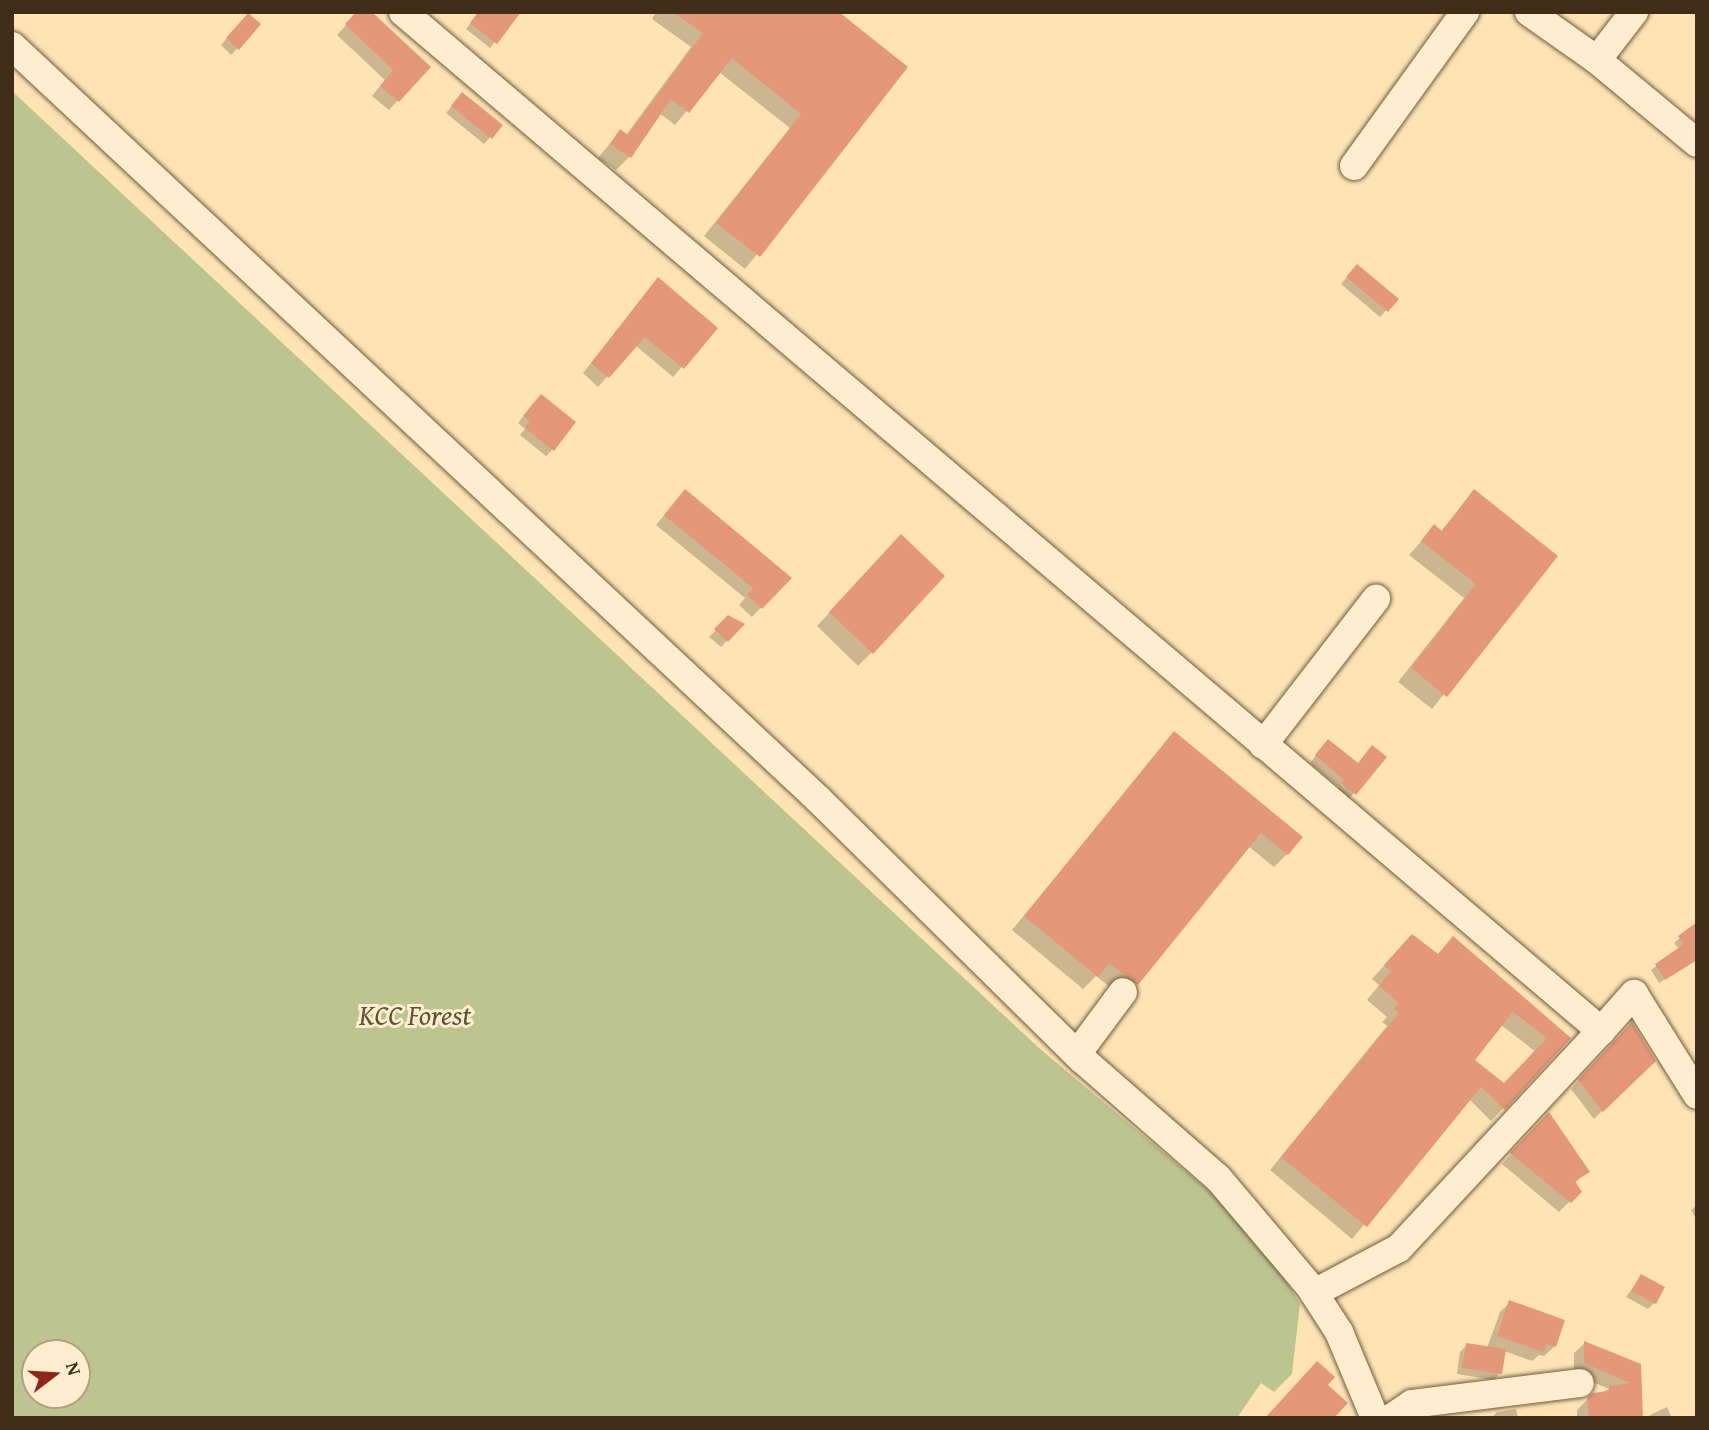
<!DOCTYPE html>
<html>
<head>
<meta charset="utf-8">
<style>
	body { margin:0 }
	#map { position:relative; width:1709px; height:1430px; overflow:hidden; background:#fee4b4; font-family:"Gentium Book Plus",serif }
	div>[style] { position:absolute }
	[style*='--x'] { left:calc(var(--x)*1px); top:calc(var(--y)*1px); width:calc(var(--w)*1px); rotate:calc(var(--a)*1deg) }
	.green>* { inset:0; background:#bcc590 }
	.shadow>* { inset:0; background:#0003 }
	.building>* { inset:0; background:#e5977a }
	.roads { filter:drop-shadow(0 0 2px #705b3e) drop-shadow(0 0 2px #705b3e) }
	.minor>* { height:28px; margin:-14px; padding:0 14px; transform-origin:14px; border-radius:14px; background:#feedce }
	span { translate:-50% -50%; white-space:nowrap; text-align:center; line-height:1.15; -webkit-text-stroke:6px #feedce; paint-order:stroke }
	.park-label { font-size:28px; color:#5f5335; font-style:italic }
	.frame { position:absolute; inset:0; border:14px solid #402d17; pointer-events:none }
	.north { position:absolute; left:21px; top:1339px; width:70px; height:70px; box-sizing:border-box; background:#feedce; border:2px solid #b2a085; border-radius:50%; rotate:73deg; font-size:19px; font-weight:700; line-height:28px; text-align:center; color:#402d17 }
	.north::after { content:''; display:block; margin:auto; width:24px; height:32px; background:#8f2418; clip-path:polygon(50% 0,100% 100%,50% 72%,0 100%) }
</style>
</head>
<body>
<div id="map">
	<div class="green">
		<i style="clip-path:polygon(evenodd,12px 91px,1039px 1048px,1215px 1196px,1279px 1269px,1300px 1304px,1292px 1374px,1274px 1392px,1261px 1383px,1237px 1418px,12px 1418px,12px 91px,35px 1353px,77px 1353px,77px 1395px,35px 1395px,35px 1353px)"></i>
	</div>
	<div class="shadow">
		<i style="clip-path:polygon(358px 12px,428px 68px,389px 110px,372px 96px,385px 80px,337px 35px)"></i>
		<i style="clip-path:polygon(479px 12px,519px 12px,490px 48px,466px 29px)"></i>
		<i style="clip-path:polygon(656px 12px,836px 12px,906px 68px,745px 269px,704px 236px,790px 128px,719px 72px,675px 125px,659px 113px,629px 157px,616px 170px,598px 158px,620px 131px,626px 135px,691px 47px,652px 19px)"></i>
		<i style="clip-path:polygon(242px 21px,238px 48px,231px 55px,221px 45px)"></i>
		<i style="clip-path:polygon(456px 101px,501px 125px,484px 144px,446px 113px)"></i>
		<i style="clip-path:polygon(1351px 272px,1396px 299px,1380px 317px,1341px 284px)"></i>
		<i style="clip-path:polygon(658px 279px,716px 328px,673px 377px,635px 345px,598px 387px,583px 373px)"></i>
		<i style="clip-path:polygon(534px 402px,552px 450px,546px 456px,520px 435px,525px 429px,518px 423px)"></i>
		<i style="clip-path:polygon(685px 491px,789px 578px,752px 617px,739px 605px,745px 598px,656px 525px)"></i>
		<i style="clip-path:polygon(1475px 492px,1555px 556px,1432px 709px,1398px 682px,1464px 598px,1409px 555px,1434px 527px,1440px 532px)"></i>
		<i style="clip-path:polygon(888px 550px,872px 652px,858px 666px,817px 626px)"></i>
		<i style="clip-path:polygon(729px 617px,743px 624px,721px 647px,709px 637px)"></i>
		<i style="clip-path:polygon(1174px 733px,1287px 854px,1274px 867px,1248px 846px,1123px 997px,1096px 976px,1083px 989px,1012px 930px)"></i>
		<i style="clip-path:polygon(1322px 747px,1357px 764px,1384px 757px,1348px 800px,1336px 790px,1339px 787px,1310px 763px)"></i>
		<i style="clip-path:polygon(1692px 928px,1697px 958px,1659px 983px,1651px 970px,1679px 949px,1674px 943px)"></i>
		<i style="clip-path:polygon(evenodd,1399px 949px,1437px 955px,1569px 1039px,1491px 1121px,1469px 1099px,1352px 1239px,1270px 1170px,1387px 1026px,1382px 1022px,1387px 1017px,1367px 1000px,1379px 985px,1372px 979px,1399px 949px,1501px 1025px,1536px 1052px,1504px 1085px,1473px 1061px,1501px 1025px)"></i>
		<i style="clip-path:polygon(1624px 1032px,1654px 1060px,1594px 1119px,1571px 1089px)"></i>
		<i style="clip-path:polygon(1539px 1124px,1587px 1172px,1575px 1183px,1579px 1192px,1559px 1212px,1502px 1164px)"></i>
		<i style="clip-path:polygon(1697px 1205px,1697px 1221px,1691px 1210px)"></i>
		<i style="clip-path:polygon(1641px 1276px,1654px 1303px,1648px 1309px,1626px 1297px)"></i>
		<i style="clip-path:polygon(1510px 1302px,1563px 1321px,1554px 1347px,1544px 1356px,1539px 1355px,1532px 1361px,1504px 1351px,1500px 1373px,1494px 1380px,1457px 1374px,1460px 1352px,1467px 1345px,1487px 1348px,1500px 1312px)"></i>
		<i style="clip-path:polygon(1585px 1343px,1640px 1365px,1642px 1418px,1577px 1418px,1577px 1410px,1588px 1399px,1609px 1389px,1574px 1374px,1574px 1353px)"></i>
		<i style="clip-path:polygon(1667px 1407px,1672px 1418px,1644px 1418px)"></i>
		<i style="clip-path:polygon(1516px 1409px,1518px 1418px,1491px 1418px,1497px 1412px)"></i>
	</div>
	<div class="building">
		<i style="clip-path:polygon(356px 12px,372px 12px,431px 67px,399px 102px,380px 86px,393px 70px,345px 24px)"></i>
		<i style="clip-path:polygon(478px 12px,521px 12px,497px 44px,470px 23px)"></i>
		<i style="clip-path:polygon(673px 12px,839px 12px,908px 67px,760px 257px,716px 223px,801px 114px,732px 58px,689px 113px,671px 99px,631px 158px,610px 144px,620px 129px,628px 135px,703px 33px)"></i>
		<i style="clip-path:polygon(248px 13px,261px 24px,239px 50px,226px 38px)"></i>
		<i style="clip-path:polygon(462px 92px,503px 125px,492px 139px,451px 106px)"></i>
		<i style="clip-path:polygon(1357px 264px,1399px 299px,1388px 312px,1346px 277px)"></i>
		<i style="clip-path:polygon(658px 277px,718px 328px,684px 369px,645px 337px,609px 378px,591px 363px)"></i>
		<i style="clip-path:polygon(541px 394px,576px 422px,554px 451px,525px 428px,530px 421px,523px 416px)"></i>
		<i style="clip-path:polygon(685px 489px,792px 578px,762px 609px,747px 595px,753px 588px,664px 515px)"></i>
		<i style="clip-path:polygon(1474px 489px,1558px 556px,1447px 697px,1411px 668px,1476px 584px,1421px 541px,1434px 524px,1442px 531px)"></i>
		<i style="clip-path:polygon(901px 534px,945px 576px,873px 654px,829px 612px)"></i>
		<i style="clip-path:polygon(728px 615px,745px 624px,728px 642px,714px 629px)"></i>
		<i style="clip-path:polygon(1174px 731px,1303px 837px,1288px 855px,1261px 833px,1138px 985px,1109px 963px,1098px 977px,1024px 916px)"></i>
		<i style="clip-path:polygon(1328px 739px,1358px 763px,1372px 745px,1387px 757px,1356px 795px,1341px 783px,1344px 780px,1315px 755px)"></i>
		<i style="clip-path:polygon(1697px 922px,1697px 960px,1665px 980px,1655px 964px,1684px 944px,1678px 936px)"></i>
		<i style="clip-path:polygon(evenodd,1412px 934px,1438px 954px,1453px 936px,1571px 1038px,1505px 1110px,1481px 1087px,1367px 1227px,1281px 1157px,1399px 1013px,1394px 1009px,1399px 1003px,1379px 986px,1391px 971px,1384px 965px,1412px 934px,1513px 1012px,1547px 1038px,1504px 1083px,1475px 1060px,1513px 1012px)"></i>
		<i style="clip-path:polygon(1632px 1022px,1656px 1061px,1603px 1112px,1578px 1080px)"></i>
		<i style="clip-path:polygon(1549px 1112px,1590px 1172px,1575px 1181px,1582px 1192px,1571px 1203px,1510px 1153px)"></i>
		<i style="clip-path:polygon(1641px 1274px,1665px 1287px,1656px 1304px,1631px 1291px)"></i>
		<i style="clip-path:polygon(1509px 1300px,1565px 1320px,1556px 1347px,1546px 1344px,1544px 1352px,1497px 1336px)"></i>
		<i style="clip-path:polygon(1584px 1341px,1641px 1364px,1643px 1418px,1589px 1418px,1587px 1398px,1593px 1393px,1609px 1391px,1609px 1386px,1630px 1383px,1584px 1363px)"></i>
		<i style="clip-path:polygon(1466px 1343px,1506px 1349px,1502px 1374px,1462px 1368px)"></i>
		<i style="clip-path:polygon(1317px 1361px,1335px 1377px,1328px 1385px,1348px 1403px,1334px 1418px,1265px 1418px)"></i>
	</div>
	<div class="roads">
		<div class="minor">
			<i style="--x:403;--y:12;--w:1573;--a:40.38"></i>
			<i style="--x:1601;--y:1031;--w:50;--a:-48.3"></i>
			<i style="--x:1634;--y:994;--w:119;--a:58"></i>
			<i style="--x:1529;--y:12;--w:83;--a:35.2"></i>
			<i style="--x:1597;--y:60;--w:130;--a:39.7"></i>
			<i style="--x:12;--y:46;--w:1103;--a:43.05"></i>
			<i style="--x:818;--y:799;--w:372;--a:44.6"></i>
			<i style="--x:1083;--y:1060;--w:179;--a:41.2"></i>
			<i style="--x:1218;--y:1178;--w:143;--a:49.8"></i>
			<i style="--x:1310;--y:1287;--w:54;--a:57.2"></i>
			<i style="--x:1339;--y:1332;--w:93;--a:67.3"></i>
			<i style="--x:1597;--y:60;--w:61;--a:-52.4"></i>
			<i style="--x:1354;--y:166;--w:190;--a:-54.2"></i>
			<i style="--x:1263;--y:745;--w:185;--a:-52.3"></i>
			<i style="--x:1077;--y:1054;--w:77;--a:-53.4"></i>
			<i style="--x:1314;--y:1293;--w:96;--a:-27.9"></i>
			<i style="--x:1399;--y:1248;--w:296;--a:-47.1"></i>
			<i style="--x:1391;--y:1418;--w:25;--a:-34"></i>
			<i style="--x:1412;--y:1404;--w:169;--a:-7.1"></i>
		</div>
	</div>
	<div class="park-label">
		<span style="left:415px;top:1015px">KCC Forest</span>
	</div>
	<div class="frame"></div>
	<div class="north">N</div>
</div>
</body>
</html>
